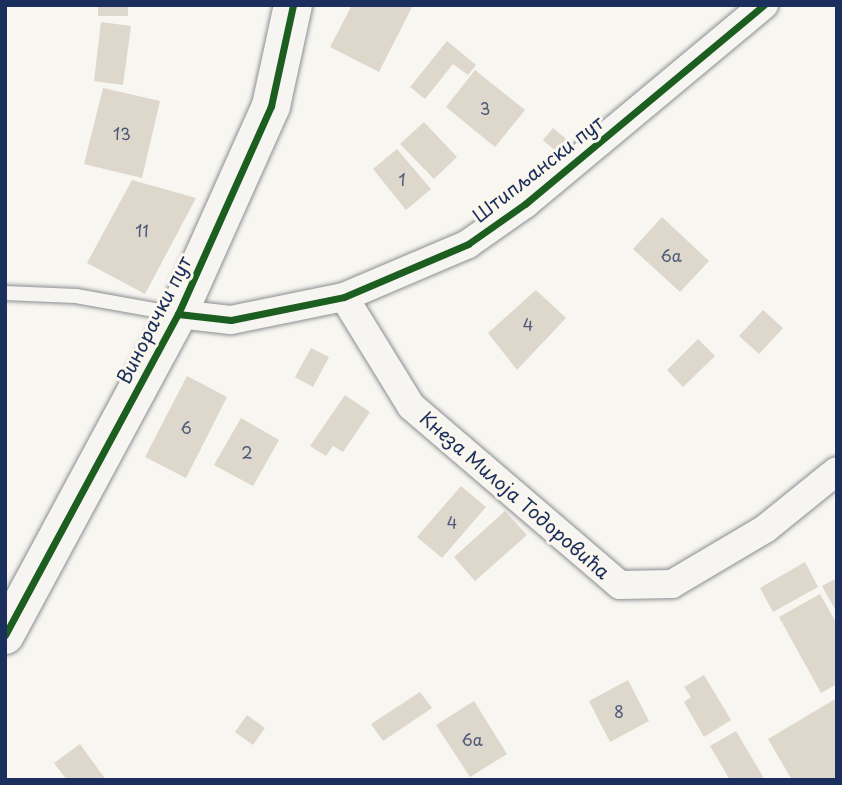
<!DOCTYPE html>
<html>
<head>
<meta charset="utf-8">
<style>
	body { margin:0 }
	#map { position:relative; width:842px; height:785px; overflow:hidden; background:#f8f6f0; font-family:"Playpen Sans",sans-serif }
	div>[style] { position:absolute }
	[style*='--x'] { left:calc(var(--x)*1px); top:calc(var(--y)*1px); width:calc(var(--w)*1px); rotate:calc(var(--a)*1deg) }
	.building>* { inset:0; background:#ded7cb }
	.roads { filter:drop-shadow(0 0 2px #8b8e94) drop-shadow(0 0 2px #8b8e94) }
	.lane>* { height:14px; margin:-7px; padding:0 7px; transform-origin:7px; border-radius:7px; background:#f6f5f1 }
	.street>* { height:28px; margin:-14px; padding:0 14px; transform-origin:14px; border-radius:14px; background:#f6f5f1 }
	.secondary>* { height:38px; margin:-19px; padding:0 19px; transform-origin:19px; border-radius:19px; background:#f6f5f1 }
	.cycleway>* { height:7px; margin:-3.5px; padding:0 3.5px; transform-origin:3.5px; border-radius:3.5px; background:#1b5e20 }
	span { translate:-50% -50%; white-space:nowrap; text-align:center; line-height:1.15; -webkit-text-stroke:6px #fbf7ec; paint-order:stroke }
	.number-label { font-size:16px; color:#4c5979 }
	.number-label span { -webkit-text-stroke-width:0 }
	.street-label { font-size:19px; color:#1b2f5e }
	.frame { position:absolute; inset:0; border:7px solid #1b2f5e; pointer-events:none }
</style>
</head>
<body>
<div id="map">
	<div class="building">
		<i style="clip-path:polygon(98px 5px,128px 5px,128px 16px,98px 16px)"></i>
		<i style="clip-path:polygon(352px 5px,413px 5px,379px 72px,330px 47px)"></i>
		<i style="clip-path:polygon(101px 22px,131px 26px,123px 85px,94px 81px)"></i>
		<i style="clip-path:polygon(447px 41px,476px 65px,468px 75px,453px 64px,425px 99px,410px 87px)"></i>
		<i style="clip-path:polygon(475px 70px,525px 110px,495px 147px,446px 107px)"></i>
		<i style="clip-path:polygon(103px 88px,160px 101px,142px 178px,84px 164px)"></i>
		<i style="clip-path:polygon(424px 122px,457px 157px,434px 179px,400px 144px)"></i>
		<i style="clip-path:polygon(553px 128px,571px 143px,561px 156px,543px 140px)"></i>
		<i style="clip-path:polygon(397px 149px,431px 189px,406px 210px,373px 169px)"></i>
		<i style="clip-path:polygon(132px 180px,196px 198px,145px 294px,87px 263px)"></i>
		<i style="clip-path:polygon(662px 217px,709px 261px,680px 292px,633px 249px)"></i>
		<i style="clip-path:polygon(536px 290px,566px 318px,517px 370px,488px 333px)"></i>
		<i style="clip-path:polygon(763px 310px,783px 328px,759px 354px,739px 336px)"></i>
		<i style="clip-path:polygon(698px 339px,715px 356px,683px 387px,667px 370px)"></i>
		<i style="clip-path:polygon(311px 348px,329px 357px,313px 387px,295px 377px)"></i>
		<i style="clip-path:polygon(187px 376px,227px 397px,186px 478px,145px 457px)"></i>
		<i style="clip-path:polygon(345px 395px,370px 412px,343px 452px,333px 446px,326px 456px,310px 446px)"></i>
		<i style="clip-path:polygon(241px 418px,279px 440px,253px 486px,214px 465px)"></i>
		<i style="clip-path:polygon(461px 486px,486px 507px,442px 558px,417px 537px)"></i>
		<i style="clip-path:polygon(505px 511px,527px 535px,475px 581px,454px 557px)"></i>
		<i style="clip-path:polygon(805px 562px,818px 587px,773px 612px,760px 588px)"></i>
		<i style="clip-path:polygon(837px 578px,837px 613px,822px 586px)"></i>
		<i style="clip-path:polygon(820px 594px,837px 624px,837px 684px,821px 693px,779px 617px)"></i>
		<i style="clip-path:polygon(704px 675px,731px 720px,704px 737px,684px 702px,691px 697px,684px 687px)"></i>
		<i style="clip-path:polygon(628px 680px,649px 721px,610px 742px,589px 701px)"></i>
		<i style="clip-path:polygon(420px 692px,432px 708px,383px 741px,371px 724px)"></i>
		<i style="clip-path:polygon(837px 698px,837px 780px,792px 780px,768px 739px)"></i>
		<i style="clip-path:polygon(474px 701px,507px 754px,470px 777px,436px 725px)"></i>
		<i style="clip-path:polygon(247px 715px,265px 728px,253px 745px,235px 732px)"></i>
		<i style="clip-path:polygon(736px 731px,765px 780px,730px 780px,710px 746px)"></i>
		<i style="clip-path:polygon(80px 744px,106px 780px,67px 780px,54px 763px)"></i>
	</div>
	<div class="roads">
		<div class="lane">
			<i style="--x:5;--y:293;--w:71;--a:2.4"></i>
			<i style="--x:76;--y:296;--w:103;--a:10.1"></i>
		</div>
		<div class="street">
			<i style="--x:344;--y:297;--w:128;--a:58.4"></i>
			<i style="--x:411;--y:406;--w:275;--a:40.6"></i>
			<i style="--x:620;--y:585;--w:52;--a:-1.1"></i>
			<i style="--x:672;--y:584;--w:108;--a:-30.6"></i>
			<i style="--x:765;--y:529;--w:92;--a:-38.9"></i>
			<i style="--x:178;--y:314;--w:53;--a:6.5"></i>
			<i style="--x:231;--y:320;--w:115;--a:-11.5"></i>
			<i style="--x:344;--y:297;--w:135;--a:-23.1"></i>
			<i style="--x:468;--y:244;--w:70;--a:-35.1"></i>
			<i style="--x:525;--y:204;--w:311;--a:-39.8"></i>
		</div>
		<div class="secondary">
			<i style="--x:5;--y:635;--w:365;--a:-61.7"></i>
			<i style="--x:178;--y:314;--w:228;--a:-65.9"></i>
			<i style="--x:271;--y:106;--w:103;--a:-77.7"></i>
		</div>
	</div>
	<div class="cycleway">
		<i style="--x:178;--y:314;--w:53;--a:6.5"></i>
		<i style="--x:231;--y:320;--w:115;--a:-11.5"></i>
		<i style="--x:344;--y:297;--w:135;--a:-23.1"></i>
		<i style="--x:468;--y:244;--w:70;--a:-35.1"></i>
		<i style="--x:525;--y:204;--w:311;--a:-39.8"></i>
		<i style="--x:5;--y:635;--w:365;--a:-61.7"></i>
		<i style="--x:178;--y:314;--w:228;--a:-65.9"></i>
		<i style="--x:271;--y:106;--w:103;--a:-77.7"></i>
	</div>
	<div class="number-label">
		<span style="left:485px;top:108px">3</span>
		<span style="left:122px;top:133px">13</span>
		<span style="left:402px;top:179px">1</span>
		<span style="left:142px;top:230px">11</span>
		<span style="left:671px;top:255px">6a</span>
		<span style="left:528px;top:324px">4</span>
		<span style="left:186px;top:427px">6</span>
		<span style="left:247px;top:452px">2</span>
		<span style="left:452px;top:522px">4</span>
		<span style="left:619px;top:711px">8</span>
		<span style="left:472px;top:739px">6a</span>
	</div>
	<div class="street-label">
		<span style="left:538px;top:169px;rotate:-38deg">Штипљански пут</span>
		<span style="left:154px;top:320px;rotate:-63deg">Винорачки пут</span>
		<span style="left:515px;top:495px;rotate:41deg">Кнеза Милоја Тодоровића</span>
	</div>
	<div class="frame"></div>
</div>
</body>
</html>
